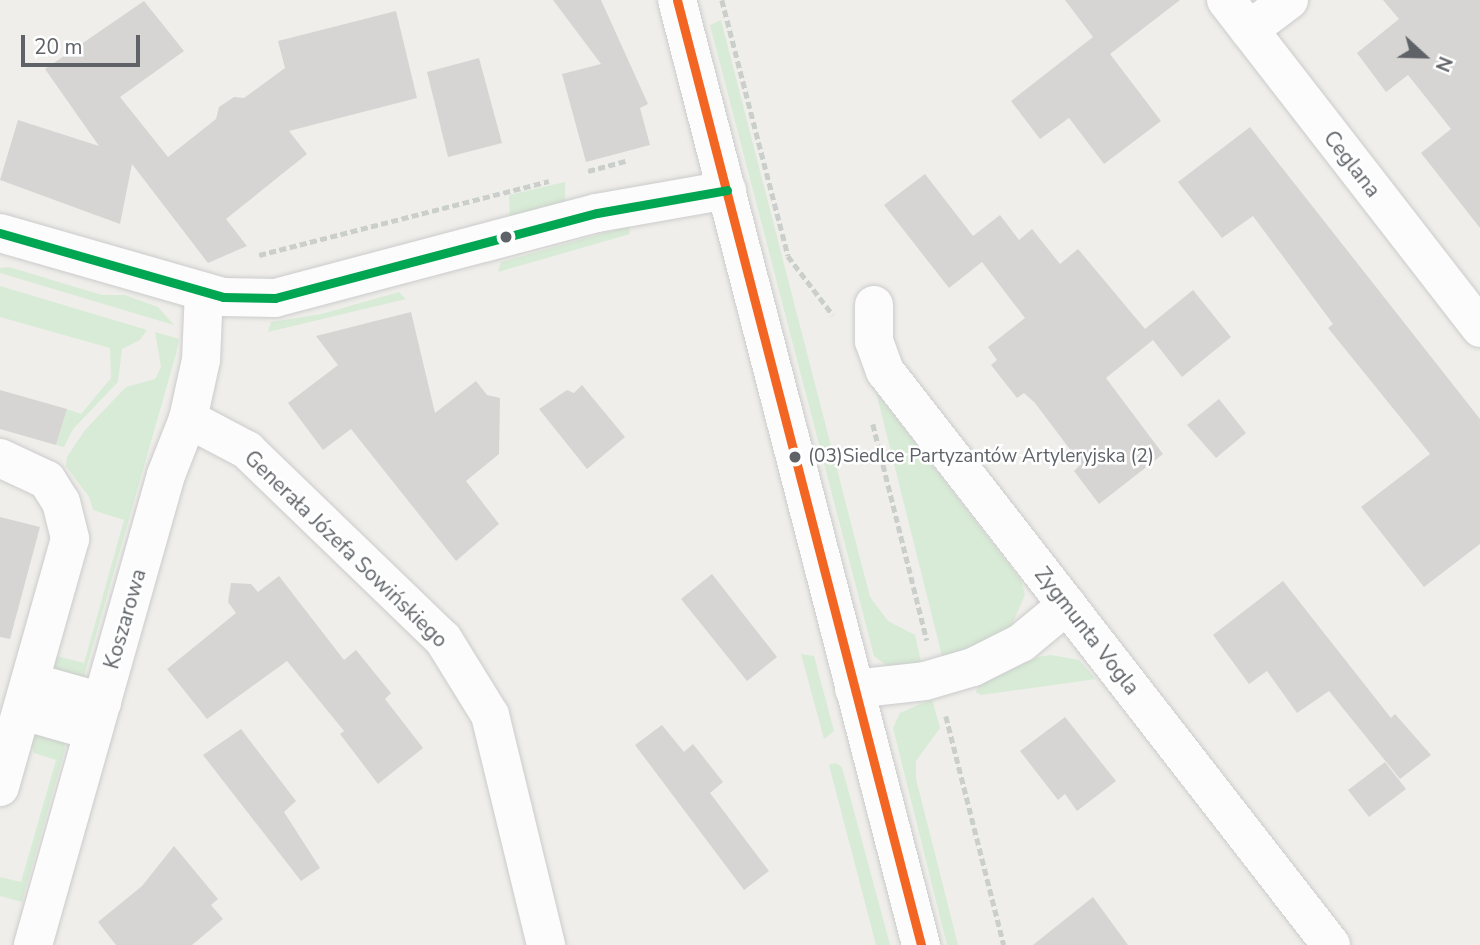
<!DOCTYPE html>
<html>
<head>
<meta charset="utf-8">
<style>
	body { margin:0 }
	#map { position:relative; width:1480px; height:945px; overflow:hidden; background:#efeeea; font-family:"Nunito Sans",sans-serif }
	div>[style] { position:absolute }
	.green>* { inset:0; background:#d8ebd6 }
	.building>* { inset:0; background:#d6d5d3 }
	.path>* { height:4.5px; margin-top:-2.25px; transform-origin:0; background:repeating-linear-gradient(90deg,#cacfcc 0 7px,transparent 0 10.5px) }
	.roads { filter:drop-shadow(0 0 2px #cbcccc) drop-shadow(0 0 2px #cbcccc) }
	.minor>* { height:38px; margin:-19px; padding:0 19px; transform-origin:19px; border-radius:19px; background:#fdfcfc }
	.tertiary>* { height:38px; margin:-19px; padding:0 19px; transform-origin:19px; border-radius:19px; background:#fdfcfc }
	.secondary>* { height:38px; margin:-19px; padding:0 19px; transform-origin:19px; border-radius:19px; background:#fdfcfc }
	.bus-1>* { height:9px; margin:-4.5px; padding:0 4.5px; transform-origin:4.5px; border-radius:4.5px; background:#f26522 }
	.bus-2>* { height:9px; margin:-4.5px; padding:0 4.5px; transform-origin:4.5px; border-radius:4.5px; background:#00a651 }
	.dots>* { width:19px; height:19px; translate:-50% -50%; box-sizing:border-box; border:4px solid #fff; border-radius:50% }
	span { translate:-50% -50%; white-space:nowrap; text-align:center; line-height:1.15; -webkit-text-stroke:5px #fff; paint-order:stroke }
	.bus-label { font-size:19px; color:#5f6368 }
	.left { translate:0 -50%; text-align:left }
	.street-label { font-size:21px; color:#5f6368 }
	.north { position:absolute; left:1389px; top:21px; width:70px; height:70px; -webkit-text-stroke:5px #fff; paint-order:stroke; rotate:112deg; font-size:19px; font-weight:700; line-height:28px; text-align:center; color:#5f6368 }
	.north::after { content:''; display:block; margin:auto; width:24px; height:32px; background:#5f6368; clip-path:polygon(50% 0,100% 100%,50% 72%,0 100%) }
	.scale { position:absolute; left:21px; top:35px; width:119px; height:32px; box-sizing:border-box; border:4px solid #5f6368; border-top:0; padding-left:9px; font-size:21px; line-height:24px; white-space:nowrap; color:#5f6368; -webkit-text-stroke:5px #fff; paint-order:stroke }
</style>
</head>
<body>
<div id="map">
	<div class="green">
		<i style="clip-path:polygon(721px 20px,870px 597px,888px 621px,915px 635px,922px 666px,889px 667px,874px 656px,710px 25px)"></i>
		<i style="clip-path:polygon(565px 182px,565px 201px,510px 216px,509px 195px)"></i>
		<i style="clip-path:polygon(629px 226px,630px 234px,498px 272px,501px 262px)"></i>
		<i style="clip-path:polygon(9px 267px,102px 295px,125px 295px,158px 307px,174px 325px,0 273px,0 268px)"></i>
		<i style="clip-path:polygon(0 286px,147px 330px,140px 340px,122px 349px,118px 382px,73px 429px,64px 447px,56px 445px,67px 409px,81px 414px,111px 378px,110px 348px,0 317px)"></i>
		<i style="clip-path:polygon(399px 292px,406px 299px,268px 332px,271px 322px,321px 314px)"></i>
		<i style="clip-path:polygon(155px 332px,179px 339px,176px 354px,83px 680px,55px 669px,54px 662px,57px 656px,84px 663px,124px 520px,93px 510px,89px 497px,66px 466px,67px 457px,85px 430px,126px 387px,155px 379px,161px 367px)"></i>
		<i style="clip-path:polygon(876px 392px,1021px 580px,1025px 595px,1009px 631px,943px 660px)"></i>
		<i style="clip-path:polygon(801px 654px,814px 656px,834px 731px,824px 739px)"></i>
		<i style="clip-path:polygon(1051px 655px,1079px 660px,1096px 679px,981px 695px,976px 692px,979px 684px,1038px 657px)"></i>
		<i style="clip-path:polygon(932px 699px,940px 728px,916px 761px,916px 779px,958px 945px,947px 945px,893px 728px,900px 713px)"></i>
		<i style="clip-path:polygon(36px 734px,64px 741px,65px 749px,22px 902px,0 896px,0 877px,21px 882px,56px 760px,34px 753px,31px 743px)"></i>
		<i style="clip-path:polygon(836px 763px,842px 767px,890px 945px,876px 945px,829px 765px)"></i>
	</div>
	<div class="building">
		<i style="clip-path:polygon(553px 0,601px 0,648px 104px,640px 108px,650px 145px,586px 162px,562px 74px,601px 64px)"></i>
		<i style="clip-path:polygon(1065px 0,1180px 0,1110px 54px,1161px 121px,1104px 164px,1069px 118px,1040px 139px,1011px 101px,1093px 37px)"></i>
		<i style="clip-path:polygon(1383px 0,1480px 0,1480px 228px,1421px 153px,1451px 129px,1408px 75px,1386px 92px,1357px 53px,1399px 19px)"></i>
		<i style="clip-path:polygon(144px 1px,184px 51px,120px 97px,168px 157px,216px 119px,219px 107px,234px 97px,244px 98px,285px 68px,278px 41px,396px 11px,417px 98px,289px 131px,307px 154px,226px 219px,247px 246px,208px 263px,132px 164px,120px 224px,0 180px,18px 120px,99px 146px,45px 69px)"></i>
		<i style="clip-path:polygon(479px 58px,502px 143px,448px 157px,427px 72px)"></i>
		<i style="clip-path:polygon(1250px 127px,1480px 419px,1480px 544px,1424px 587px,1361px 507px,1430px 454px,1328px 328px,1333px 324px,1253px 216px,1222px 238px,1178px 182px)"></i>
		<i style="clip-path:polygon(925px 174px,973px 236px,1000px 215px,1019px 240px,1032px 229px,1060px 264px,1078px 249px,1145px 329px,1193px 290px,1231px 337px,1182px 377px,1153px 340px,1106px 378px,1163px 454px,1099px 504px,1074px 471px,1081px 464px,1035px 403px,1024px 393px,1017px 398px,991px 365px,997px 360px,988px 347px,1025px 318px,982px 262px,949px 288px,884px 205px)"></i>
		<i style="clip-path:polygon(411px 312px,435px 413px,476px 381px,487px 395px,500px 398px,499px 454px,466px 481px,499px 524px,456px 561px,351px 429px,323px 450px,288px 403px,338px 365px,316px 336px)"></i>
		<i style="clip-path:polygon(582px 385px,625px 437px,587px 469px,539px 409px,567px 390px,574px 393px)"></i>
		<i style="clip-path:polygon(0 390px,67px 409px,56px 445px,0 429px)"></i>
		<i style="clip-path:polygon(1219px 399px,1246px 433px,1216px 458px,1187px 425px)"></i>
		<i style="clip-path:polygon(0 517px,40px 527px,10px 639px,0 637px)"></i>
		<i style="clip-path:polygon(712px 574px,777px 657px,747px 681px,681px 599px)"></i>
		<i style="clip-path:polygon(279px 576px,344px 660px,356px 650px,391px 693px,385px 699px,423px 748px,378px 784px,340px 734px,344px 731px,287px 661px,207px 719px,167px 669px,236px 613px,228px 602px,231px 583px,251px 584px,258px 592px)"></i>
		<i style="clip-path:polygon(1283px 581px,1391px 718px,1395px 714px,1431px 755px,1400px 779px,1329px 691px,1297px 713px,1267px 671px,1249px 684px,1213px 635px)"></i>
		<i style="clip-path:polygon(1065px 717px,1116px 781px,1077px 811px,1065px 794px,1058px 800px,1020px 751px)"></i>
		<i style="clip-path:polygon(662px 725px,684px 752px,693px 744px,723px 782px,710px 793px,769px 871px,744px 890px,635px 745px)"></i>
		<i style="clip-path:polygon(241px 729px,296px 801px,284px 812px,320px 868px,301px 881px,203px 755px)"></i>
		<i style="clip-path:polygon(1385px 762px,1406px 789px,1369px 817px,1348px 790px)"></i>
		<i style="clip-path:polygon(174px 846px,218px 899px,211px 905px,223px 919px,192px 945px,116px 945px,98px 922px,142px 886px)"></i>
		<i style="clip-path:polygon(1093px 897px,1128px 945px,1033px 945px)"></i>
	</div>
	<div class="path">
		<i style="left:722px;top:0;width:264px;rotate:75.5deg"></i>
		<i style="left:788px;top:256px;width:74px;rotate:52.7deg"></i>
		<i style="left:588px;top:171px;width:39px;rotate:-15deg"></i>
		<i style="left:259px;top:255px;width:299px;rotate:-14.3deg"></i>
		<i style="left:873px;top:424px;width:223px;rotate:76deg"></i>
		<i style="left:946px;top:716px;width:236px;rotate:75.8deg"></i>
	</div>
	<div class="roads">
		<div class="minor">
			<i style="left:1226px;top:0;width:415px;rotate:52.2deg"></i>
			<i style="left:1249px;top:30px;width:50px;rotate:-36.9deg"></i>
			<i style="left:874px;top:305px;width:36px;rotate:90deg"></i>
			<i style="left:874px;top:341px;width:32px;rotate:70deg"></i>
			<i style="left:885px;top:371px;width:727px;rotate:52.15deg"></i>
			<i style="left:188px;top:419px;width:67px;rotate:27.7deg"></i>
			<i style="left:247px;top:450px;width:272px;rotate:44deg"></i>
			<i style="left:443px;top:639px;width:89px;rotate:58.3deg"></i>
			<i style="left:490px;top:715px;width:237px;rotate:76.3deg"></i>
			<i style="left:0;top:458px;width:52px;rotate:25.1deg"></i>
			<i style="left:47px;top:480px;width:26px;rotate:58deg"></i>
			<i style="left:61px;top:502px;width:38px;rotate:76deg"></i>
			<i style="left:70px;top:539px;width:258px;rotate:105.8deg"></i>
			<i style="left:31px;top:682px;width:74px;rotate:15.7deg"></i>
			<i style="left:854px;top:689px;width:71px;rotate:-6.4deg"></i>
			<i style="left:925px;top:681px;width:50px;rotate:-16.3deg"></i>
			<i style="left:973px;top:667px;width:54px;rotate:-26.6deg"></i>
			<i style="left:1021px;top:643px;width:60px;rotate:-39.6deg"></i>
			<i style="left:23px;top:711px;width:73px;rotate:15.9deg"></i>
			<i style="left:33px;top:945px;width:488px;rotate:-74.2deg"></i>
			<i style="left:166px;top:475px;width:60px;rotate:-68.6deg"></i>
			<i style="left:188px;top:419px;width:60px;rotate:-77.6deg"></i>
			<i style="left:201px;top:360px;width:68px;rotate:-87.5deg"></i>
		</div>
		<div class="tertiary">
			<i style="left:0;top:233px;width:232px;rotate:16deg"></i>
			<i style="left:223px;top:297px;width:52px;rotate:1.1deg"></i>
			<i style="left:275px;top:298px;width:333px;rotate:-14.8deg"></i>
			<i style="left:597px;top:213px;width:132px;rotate:-10deg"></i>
		</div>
		<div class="secondary">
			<i style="left:677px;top:0;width:976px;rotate:75.52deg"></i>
		</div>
	</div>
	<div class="bus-1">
		<i style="left:677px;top:0;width:976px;rotate:75.52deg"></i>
	</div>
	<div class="bus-2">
		<i style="left:0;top:233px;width:232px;rotate:16deg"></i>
		<i style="left:223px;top:297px;width:52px;rotate:1.1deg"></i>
		<i style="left:275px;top:298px;width:333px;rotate:-14.8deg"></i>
		<i style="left:597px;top:213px;width:132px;rotate:-10deg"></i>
	</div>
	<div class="dots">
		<i style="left:506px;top:237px;background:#5f6368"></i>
		<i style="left:795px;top:457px;background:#5f6368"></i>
	</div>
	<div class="bus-label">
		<span class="left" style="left:808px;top:457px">(03)Siedlce Partyzantów Artyleryjska (2)</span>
	</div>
	<div class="street-label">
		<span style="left:1352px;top:164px;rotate:52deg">Ceglana</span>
		<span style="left:346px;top:549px;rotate:44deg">Generała Józefa Sowińskiego</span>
		<span style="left:125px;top:619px;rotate:-74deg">Koszarowa</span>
		<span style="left:1087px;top:631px;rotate:52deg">Zygmunta Vogla</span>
	</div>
	<div class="north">N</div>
	<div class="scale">20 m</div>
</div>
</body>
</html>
